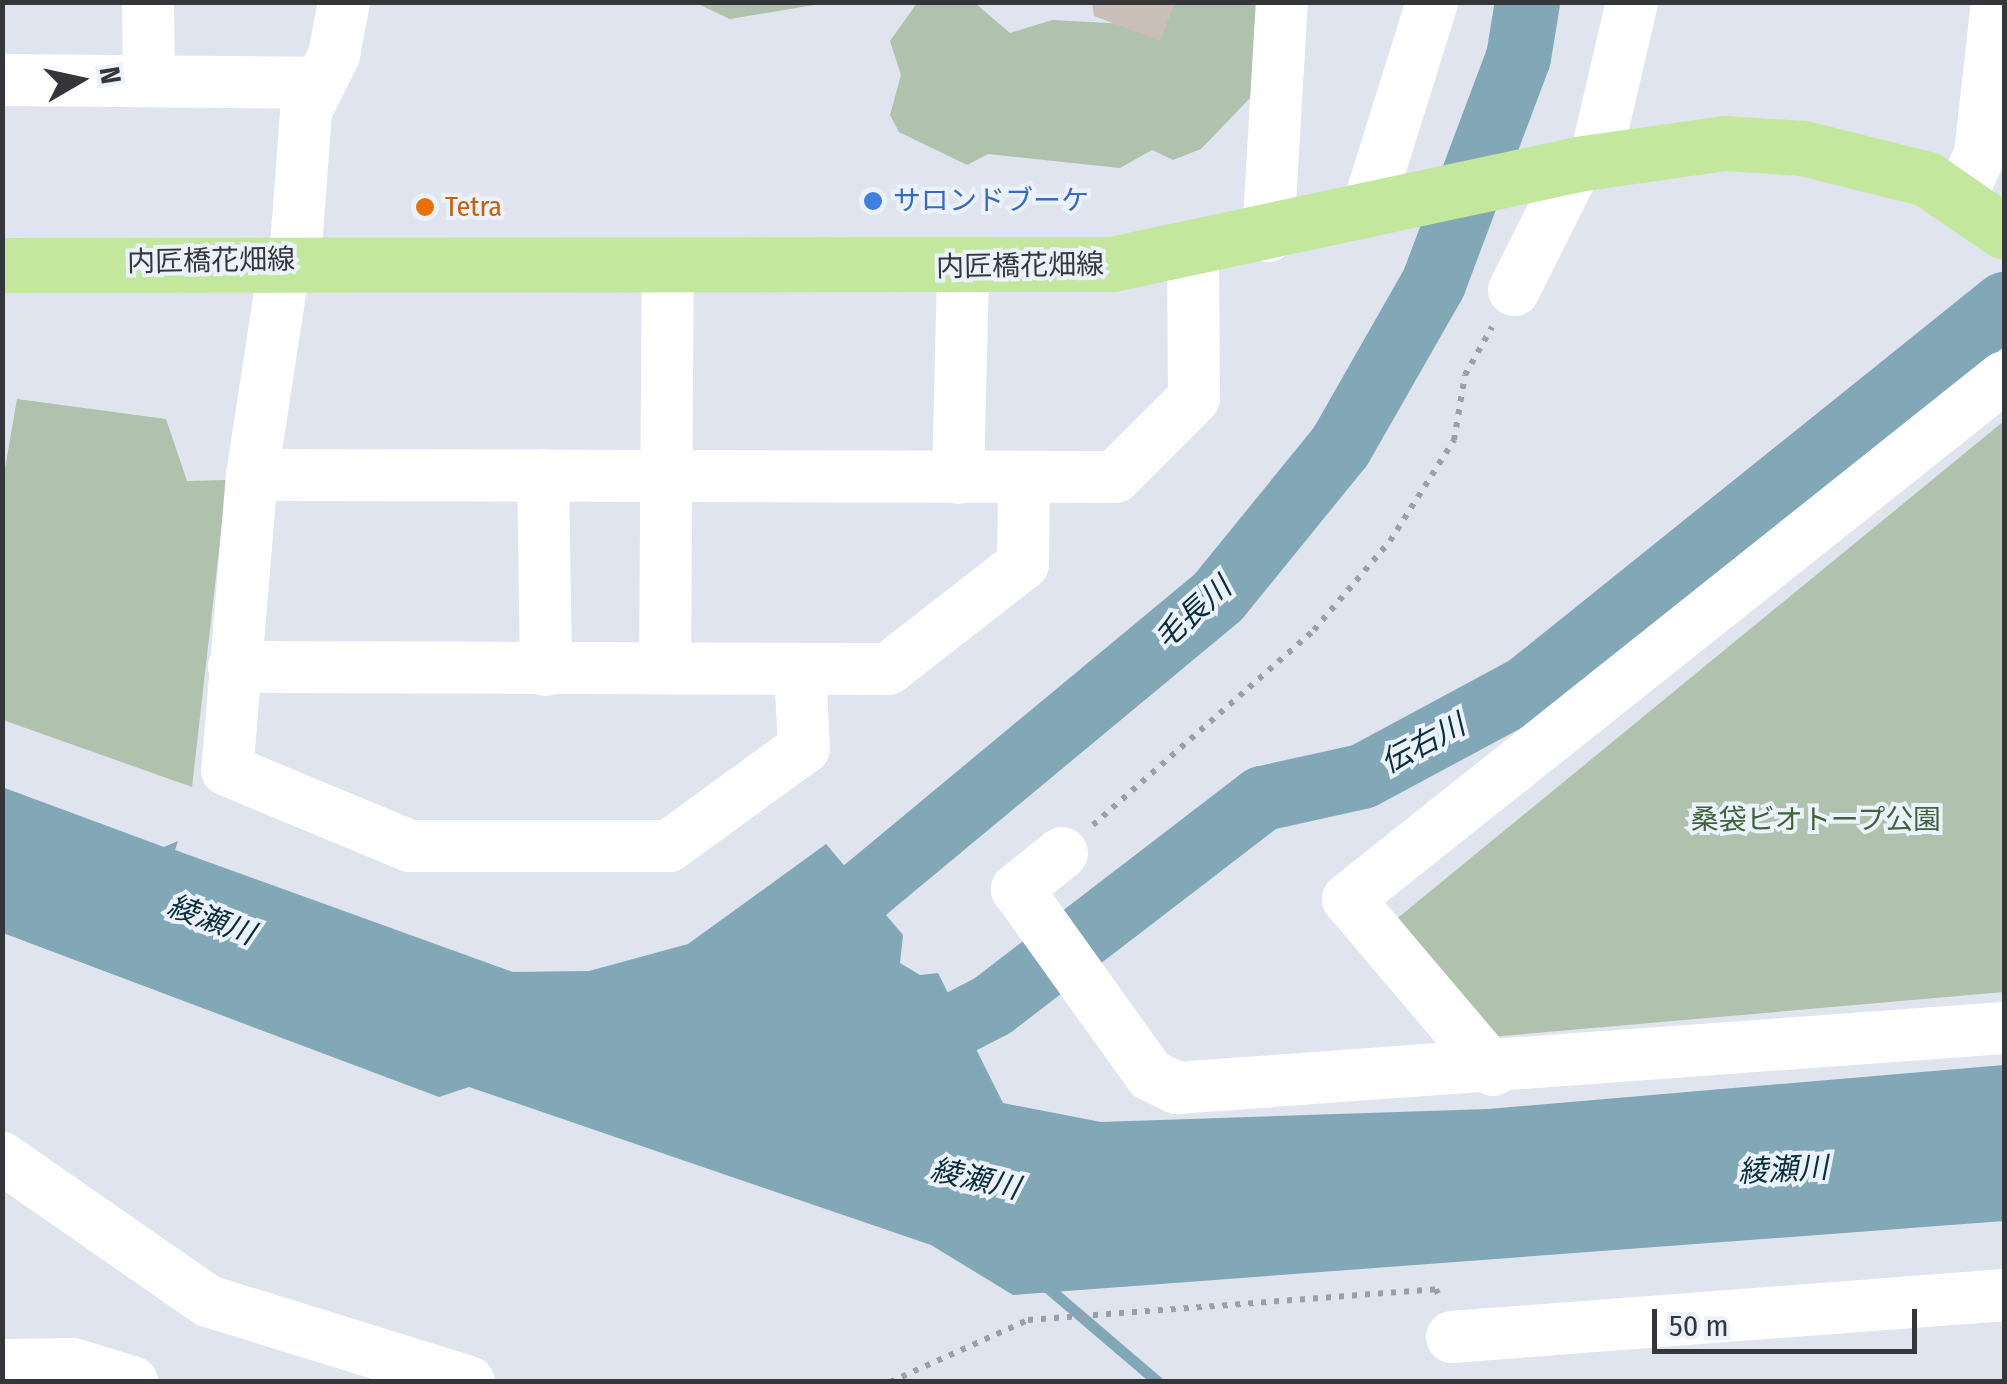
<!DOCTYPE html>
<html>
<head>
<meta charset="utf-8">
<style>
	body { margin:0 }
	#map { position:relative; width:2007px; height:1384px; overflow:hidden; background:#dfe4ef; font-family:"Fira Sans Condensed","Noto Sans JP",sans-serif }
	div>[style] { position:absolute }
	.green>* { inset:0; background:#b0c1ad }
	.water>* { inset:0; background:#82a7b7 }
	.stream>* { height:11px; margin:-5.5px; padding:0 5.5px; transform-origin:5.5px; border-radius:5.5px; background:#82a7b7 }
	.river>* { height:65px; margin:-32.5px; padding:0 32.5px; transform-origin:32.5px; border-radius:32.5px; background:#82a7b7 }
	.building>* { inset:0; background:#cabeb9 }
	.path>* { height:6px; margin-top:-3px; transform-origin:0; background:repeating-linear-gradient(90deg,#9b9fa7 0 5px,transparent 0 13px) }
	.minor>* { height:52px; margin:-26px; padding:0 26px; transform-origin:26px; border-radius:26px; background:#fff }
	.major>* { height:55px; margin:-27.5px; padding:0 27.5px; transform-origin:27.5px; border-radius:27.5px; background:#c2e79d }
	.dots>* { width:28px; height:28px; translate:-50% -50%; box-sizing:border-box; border:5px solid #ecf2fc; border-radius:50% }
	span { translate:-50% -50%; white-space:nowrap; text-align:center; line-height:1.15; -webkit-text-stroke:8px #ecf2fc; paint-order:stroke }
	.shop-label { font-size:28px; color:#366cbe }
	.left { translate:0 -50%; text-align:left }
	.food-label { font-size:28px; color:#c56008 }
	.street-label { font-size:28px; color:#34363a }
	.park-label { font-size:28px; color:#3f6239 }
	.water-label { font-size:30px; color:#0a2e3b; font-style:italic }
	.frame { position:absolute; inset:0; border:5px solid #34363a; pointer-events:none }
	.north { position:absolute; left:30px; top:30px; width:100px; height:100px; -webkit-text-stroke:8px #ecf2fc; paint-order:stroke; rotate:81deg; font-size:28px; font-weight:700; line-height:40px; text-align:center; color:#34363a }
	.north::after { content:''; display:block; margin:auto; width:35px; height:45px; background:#34363a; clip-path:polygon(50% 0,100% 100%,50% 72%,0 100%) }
	.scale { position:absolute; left:1652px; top:1309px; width:265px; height:45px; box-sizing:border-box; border:5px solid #34363a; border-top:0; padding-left:12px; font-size:30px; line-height:35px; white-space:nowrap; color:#34363a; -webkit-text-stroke:8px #ecf2fc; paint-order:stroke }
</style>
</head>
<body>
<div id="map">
	<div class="green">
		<i style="clip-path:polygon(826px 3px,730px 19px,696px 3px,826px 2px)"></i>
		<i style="clip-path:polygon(917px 3px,975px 3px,1010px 33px,1052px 20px,1128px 24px,1165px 3px,1262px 3px,1251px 97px,1201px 149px,1173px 160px,1152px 150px,1120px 168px,988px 154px,967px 165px,899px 132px,890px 115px,901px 75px,890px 41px)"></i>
		<i style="clip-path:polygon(17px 399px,166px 419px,187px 481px,227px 480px,192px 787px,3px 720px,2px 486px)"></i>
		<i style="clip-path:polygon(2004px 421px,2004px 992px,1445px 1041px,1366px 944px)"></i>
	</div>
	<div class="water">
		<i style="clip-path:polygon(2px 787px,164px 847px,178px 841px,175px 850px,513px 972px,589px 971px,688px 944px,826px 844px,903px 935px,900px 963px,920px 975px,938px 973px,1003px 1103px,1101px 1122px,1488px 1109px,2004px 1065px,2004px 1221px,1013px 1295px,931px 1245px,469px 1087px,439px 1097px,3px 933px)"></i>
	</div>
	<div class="stream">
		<i style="left:1048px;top:1288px;width:145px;rotate:40.5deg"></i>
	</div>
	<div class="river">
		<i style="left:791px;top:939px;width:88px;rotate:-33.9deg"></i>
		<i style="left:864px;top:890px;width:460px;rotate:-39.7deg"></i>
		<i style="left:1218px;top:596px;width:193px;rotate:-50.9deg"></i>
		<i style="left:1340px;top:446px;width:188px;rotate:-60.3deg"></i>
		<i style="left:1433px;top:283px;width:241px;rotate:-69.4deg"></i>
		<i style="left:1518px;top:57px;width:56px;rotate:-80.7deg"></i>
		<i style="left:886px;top:1060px;width:119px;rotate:-27.4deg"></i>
		<i style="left:992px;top:1005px;width:340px;rotate:-37.5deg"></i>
		<i style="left:1262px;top:798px;width:102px;rotate:-12.4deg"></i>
		<i style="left:1362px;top:776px;width:187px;rotate:-28.3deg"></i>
		<i style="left:1527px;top:687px;width:612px;rotate:-38.76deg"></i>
	</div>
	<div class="building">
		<i style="clip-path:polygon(1092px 2px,1175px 2px,1160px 41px,1094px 16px)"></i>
	</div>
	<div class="path">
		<i style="left:1093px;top:825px;width:295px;rotate:-41.4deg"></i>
		<i style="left:1314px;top:630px;width:117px;rotate:-49.5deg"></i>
		<i style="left:1390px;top:541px;width:120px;rotate:-57.6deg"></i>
		<i style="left:1454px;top:440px;width:66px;rotate:-80.4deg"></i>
		<i style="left:1465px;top:375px;width:55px;rotate:-60.6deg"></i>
		<i style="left:890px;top:1382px;width:151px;rotate:-24.2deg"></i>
		<i style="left:1028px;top:1320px;width:409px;rotate:-4.3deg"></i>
		<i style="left:1436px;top:1289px;width:9px;rotate:69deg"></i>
	</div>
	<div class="minor">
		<i style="left:148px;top:2px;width:79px;rotate:89.3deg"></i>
		<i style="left:2px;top:80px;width:317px;rotate:0.5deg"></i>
		<i style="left:1595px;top:161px;width:163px;rotate:-76.9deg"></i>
		<i style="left:1961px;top:196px;width:46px;rotate:-65.7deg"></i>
		<i style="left:1980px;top:154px;width:153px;rotate:-83.6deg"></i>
		<i style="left:1367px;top:210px;width:218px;rotate:-72.6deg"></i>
		<i style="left:1268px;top:236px;width:234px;rotate:-86.6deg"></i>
		<i style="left:295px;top:259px;width:148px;rotate:-85.7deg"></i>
		<i style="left:306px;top:111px;width:63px;rotate:-63.4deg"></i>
		<i style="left:334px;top:55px;width:54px;rotate:-79.3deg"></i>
		<i style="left:285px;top:260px;width:218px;rotate:98.7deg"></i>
		<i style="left:252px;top:475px;width:296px;rotate:94.8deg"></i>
		<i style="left:227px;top:770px;width:198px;rotate:22.6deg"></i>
		<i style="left:410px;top:846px;width:259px"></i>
		<i style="left:669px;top:846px;width:167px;rotate:-36deg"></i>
		<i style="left:804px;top:748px;width:78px;rotate:-92.9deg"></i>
		<i style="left:1514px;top:290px;width:141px;rotate:-63.4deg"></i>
		<i style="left:252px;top:475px;width:863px;rotate:0.13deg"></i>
		<i style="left:1115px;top:477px;width:112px;rotate:-45deg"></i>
		<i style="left:1194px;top:398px;width:144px;rotate:-90.4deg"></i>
		<i style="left:543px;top:475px;width:195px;rotate:89.1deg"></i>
		<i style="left:958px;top:478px;width:209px;rotate:-88.6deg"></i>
		<i style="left:234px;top:667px;width:654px;rotate:0.18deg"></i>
		<i style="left:888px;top:669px;width:171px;rotate:-37.9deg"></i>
		<i style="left:1023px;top:564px;width:86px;rotate:-89.3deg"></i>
		<i style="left:665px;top:667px;width:397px;rotate:-89.6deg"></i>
		<i style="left:1062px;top:853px;width:58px;rotate:141.3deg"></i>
		<i style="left:1017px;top:889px;width:229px;rotate:54.4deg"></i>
		<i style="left:1150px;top:1075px;width:30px;rotate:26deg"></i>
		<i style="left:1177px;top:1088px;width:829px;rotate:-4.15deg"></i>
		<i style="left:1493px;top:1070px;width:224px;rotate:-130.3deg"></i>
		<i style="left:1348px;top:899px;width:838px;rotate:-38.51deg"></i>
		<i style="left:2px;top:1158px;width:251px;rotate:34.8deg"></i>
		<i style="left:208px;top:1301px;width:273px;rotate:17.2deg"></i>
		<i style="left:1452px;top:1337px;width:554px;rotate:-4.35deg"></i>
		<i style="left:2px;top:1365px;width:71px;rotate:-0.8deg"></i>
		<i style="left:73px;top:1364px;width:62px;rotate:17deg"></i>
	</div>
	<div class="major">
		<i style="left:2px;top:265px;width:1110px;rotate:-0.05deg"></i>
		<i style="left:1112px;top:264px;width:476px;rotate:-12.1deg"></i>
		<i style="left:1577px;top:164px;width:148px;rotate:-8.1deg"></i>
		<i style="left:1724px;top:143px;width:79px;rotate:3.6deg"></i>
		<i style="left:1803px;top:148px;width:128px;rotate:14deg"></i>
		<i style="left:1927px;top:179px;width:93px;rotate:34.5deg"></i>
	</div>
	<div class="dots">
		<i style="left:873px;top:201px;background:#3f7fe0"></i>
		<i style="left:425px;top:207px;background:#e8710a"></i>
	</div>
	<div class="shop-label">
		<span class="left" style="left:893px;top:201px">サロンドブーケ</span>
	</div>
	<div class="food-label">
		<span class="left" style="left:445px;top:207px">Tetra</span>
	</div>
	<div class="street-label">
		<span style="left:211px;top:261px;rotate:-1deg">内匠橋花畑線</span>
		<span style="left:1020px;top:266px;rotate:-1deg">内匠橋花畑線</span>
	</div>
	<div class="park-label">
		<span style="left:1816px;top:820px">桑袋ビオトープ公園</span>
	</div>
	<div class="water-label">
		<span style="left:1193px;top:613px;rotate:-42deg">毛長川</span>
		<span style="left:1423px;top:744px;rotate:-28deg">伝右川</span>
		<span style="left:211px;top:920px;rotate:20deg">綾瀬川</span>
		<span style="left:1783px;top:1170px;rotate:-3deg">綾瀬川</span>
		<span style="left:975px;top:1179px;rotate:13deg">綾瀬川</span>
	</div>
	<div class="frame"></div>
	<div class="north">N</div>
	<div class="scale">50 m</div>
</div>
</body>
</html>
